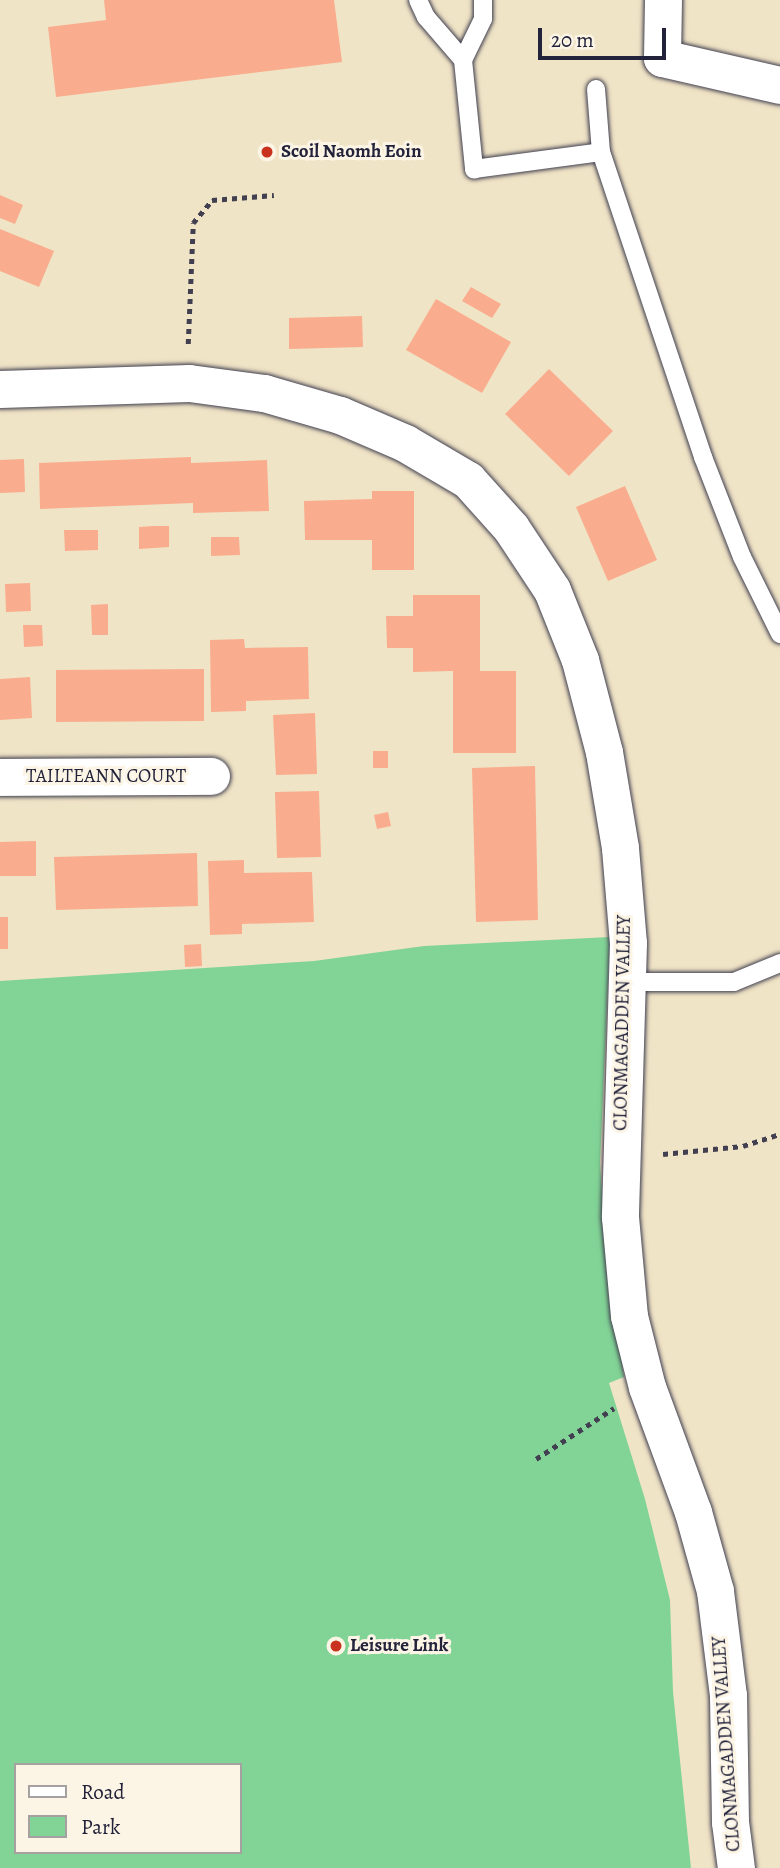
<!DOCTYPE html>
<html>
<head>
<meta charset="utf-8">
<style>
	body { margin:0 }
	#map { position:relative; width:780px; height:1868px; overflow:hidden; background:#f0e4c6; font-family:Alegreya,serif }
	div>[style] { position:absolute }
	.green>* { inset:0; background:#82d496 }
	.building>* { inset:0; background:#f9ad8e }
	.path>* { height:4.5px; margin-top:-2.25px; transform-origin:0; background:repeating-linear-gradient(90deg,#413f50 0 5px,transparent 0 10px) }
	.roads { filter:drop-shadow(0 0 2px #413f50) drop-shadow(0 0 2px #413f50) }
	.service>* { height:18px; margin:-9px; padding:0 9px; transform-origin:9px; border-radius:9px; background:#fff }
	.minor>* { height:37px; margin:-18.5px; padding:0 18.5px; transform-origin:18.5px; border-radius:18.5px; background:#fff }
	.dots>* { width:19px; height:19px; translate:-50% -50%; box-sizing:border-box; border:4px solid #fcf5e5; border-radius:50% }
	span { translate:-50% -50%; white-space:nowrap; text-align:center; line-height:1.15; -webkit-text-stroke:6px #fcf5e5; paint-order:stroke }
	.poi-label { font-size:19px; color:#22223b; font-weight:700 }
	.left { translate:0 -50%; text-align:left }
	.street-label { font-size:19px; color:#22223b }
	.legend { position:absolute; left:14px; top:1763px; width:228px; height:91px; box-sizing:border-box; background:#fcf5e5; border:2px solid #a5a1a1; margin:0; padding:9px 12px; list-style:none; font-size:21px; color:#22223b }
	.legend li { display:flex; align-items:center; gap:14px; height:35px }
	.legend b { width:35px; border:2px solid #a5a1a1 }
	.scale { position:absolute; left:538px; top:28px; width:128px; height:32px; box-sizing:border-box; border:4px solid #22223b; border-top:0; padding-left:9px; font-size:21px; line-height:24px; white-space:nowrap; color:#22223b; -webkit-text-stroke:5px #fcf5e5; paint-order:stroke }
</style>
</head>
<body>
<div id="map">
	<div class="green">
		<i style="clip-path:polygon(evenodd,610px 937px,600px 1163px,606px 1251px,624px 1377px,609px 1383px,645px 1499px,670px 1600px,673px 1692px,691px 1868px,0 1868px,0 981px,314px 961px,424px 946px,610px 937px,16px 1765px,240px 1765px,240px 1852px,16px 1852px,16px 1765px)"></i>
	</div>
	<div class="building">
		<i style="clip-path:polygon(104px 0,334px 0,342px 62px,56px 97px,48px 27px,106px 20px)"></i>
		<i style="clip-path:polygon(0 195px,23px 205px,15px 224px,0 218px)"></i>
		<i style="clip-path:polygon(0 229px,54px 251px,39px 287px,0 271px)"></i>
		<i style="clip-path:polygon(471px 287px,501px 304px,492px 318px,462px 301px)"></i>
		<i style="clip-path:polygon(436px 299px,511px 342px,482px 393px,406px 350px)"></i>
		<i style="clip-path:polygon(362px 316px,363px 347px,289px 349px,289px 318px)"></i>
		<i style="clip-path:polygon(549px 369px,613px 431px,569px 476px,505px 414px)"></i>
		<i style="clip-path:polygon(191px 457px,191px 463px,267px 460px,269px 511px,193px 513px,193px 503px,40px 509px,39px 463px)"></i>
		<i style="clip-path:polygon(24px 459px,25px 492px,0 493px,0 460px)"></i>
		<i style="clip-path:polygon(625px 486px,657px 560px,608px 581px,576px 507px)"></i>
		<i style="clip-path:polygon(372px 491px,414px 491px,414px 570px,372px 570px,372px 540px,305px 540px,304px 501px,372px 499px)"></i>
		<i style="clip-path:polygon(154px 526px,169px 526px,169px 547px,139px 549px,139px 527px)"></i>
		<i style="clip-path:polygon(64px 530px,98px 530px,98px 550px,65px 551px)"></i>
		<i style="clip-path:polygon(211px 537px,239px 537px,240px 555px,211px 556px)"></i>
		<i style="clip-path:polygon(30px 583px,31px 611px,6px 612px,5px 584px)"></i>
		<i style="clip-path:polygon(413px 595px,480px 595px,480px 671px,516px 671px,516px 753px,453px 753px,453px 671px,413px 672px,413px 648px,387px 648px,386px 616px,413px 616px)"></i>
		<i style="clip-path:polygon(108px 604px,108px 635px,92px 635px,91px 605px)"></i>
		<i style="clip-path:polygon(23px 625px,42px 625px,43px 646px,24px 647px)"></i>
		<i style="clip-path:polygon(244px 639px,245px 648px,308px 647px,309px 699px,246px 701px,246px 711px,211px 712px,210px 640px)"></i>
		<i style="clip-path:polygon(204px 669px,204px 721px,56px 722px,56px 670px)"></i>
		<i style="clip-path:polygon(30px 677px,32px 718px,0 720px,0 679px)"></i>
		<i style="clip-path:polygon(315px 713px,317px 774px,276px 775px,273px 715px)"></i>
		<i style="clip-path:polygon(373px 751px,388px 751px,388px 768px,373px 768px)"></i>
		<i style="clip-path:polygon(535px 766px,538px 920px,476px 922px,472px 768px)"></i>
		<i style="clip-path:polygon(319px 791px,321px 857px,277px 858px,275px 792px)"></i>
		<i style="clip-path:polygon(388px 812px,391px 826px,377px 829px,374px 815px)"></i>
		<i style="clip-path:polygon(36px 841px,36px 876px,0 876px,0 842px)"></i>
		<i style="clip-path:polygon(197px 853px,198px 906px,56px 910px,54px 857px)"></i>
		<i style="clip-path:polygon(244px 860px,244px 873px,312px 872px,314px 922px,242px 924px,242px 934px,210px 935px,208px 861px)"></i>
		<i style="clip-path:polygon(0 917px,8px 917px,8px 949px,0 949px)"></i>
		<i style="clip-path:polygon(201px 944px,202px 966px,185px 967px,184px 945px)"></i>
	</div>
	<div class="path">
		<i style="left:188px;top:344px;width:121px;rotate:-87.6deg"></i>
		<i style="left:193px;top:223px;width:30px;rotate:-50deg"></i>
		<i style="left:212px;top:200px;width:62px;rotate:-4.6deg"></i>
		<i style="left:663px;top:1154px;width:80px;rotate:-5.7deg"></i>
		<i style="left:743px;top:1146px;width:39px;rotate:-18deg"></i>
		<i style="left:536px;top:1459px;width:93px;rotate:-33.2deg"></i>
	</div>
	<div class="roads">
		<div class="service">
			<i style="left:418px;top:0;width:19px;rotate:65deg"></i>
			<i style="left:426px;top:17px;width:57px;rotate:49.3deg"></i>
			<i style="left:463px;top:60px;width:110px;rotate:84.2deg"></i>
			<i style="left:474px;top:169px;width:128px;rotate:-7.6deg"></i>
			<i style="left:463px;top:60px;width:46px;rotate:-64deg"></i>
			<i style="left:483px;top:19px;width:19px;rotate:-90deg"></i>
			<i style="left:596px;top:89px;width:63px;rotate:85.5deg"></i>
			<i style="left:601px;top:152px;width:322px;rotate:71.5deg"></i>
			<i style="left:703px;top:457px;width:107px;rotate:68.7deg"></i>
			<i style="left:742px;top:557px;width:86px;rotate:63.7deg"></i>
			<i style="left:627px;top:982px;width:107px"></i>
			<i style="left:734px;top:982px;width:50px;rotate:-22.4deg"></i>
		</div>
		<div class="minor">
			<i style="left:663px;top:0;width:58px;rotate:91deg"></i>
			<i style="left:662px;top:58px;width:121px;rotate:12.9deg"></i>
			<i style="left:0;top:389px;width:189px;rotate:-1.8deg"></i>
			<i style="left:189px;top:383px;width:76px;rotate:7.6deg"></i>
			<i style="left:264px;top:393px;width:79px;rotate:16.1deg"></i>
			<i style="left:340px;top:415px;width:71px;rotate:23.3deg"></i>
			<i style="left:405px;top:443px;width:73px;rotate:30.4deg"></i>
			<i style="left:468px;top:480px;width:64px;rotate:48.1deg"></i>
			<i style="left:511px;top:528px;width:74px;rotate:56.5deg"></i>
			<i style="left:552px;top:590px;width:75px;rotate:68.2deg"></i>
			<i style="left:580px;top:660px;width:95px;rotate:75.4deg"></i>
			<i style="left:604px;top:752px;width:97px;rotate:80.5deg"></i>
			<i style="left:620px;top:848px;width:95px;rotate:85.2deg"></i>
			<i style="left:628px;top:943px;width:274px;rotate:91.7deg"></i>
			<i style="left:620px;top:1217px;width:99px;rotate:84.8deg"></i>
			<i style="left:629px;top:1316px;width:73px;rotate:75.8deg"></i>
			<i style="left:647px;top:1387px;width:133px;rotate:69.8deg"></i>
			<i style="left:693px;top:1512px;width:82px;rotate:74.4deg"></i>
			<i style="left:715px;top:1591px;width:105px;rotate:82.9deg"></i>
			<i style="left:728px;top:1695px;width:127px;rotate:89.1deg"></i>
			<i style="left:730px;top:1822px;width:46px;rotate:82.6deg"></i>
			<i style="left:0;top:777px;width:211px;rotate:-0.3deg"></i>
		</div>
	</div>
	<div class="dots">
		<i style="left:267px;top:152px;background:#c8321e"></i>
		<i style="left:336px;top:1646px;background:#c8321e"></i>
	</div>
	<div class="poi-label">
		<span class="left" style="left:281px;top:152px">Scoil Naomh Eoin</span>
		<span class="left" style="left:350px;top:1646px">Leisure Link</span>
	</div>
	<div class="street-label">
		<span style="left:106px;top:777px">TAILTEANN COURT</span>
		<span style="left:623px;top:1023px;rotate:-89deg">CLONMAGADDEN VALLEY</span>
		<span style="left:727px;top:1744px;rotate:-94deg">CLONMAGADDEN VALLEY</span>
	</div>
	<ul class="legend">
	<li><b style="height:9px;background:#fff"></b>Road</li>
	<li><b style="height:19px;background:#82d496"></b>Park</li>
	</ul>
	<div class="scale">20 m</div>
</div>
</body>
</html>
